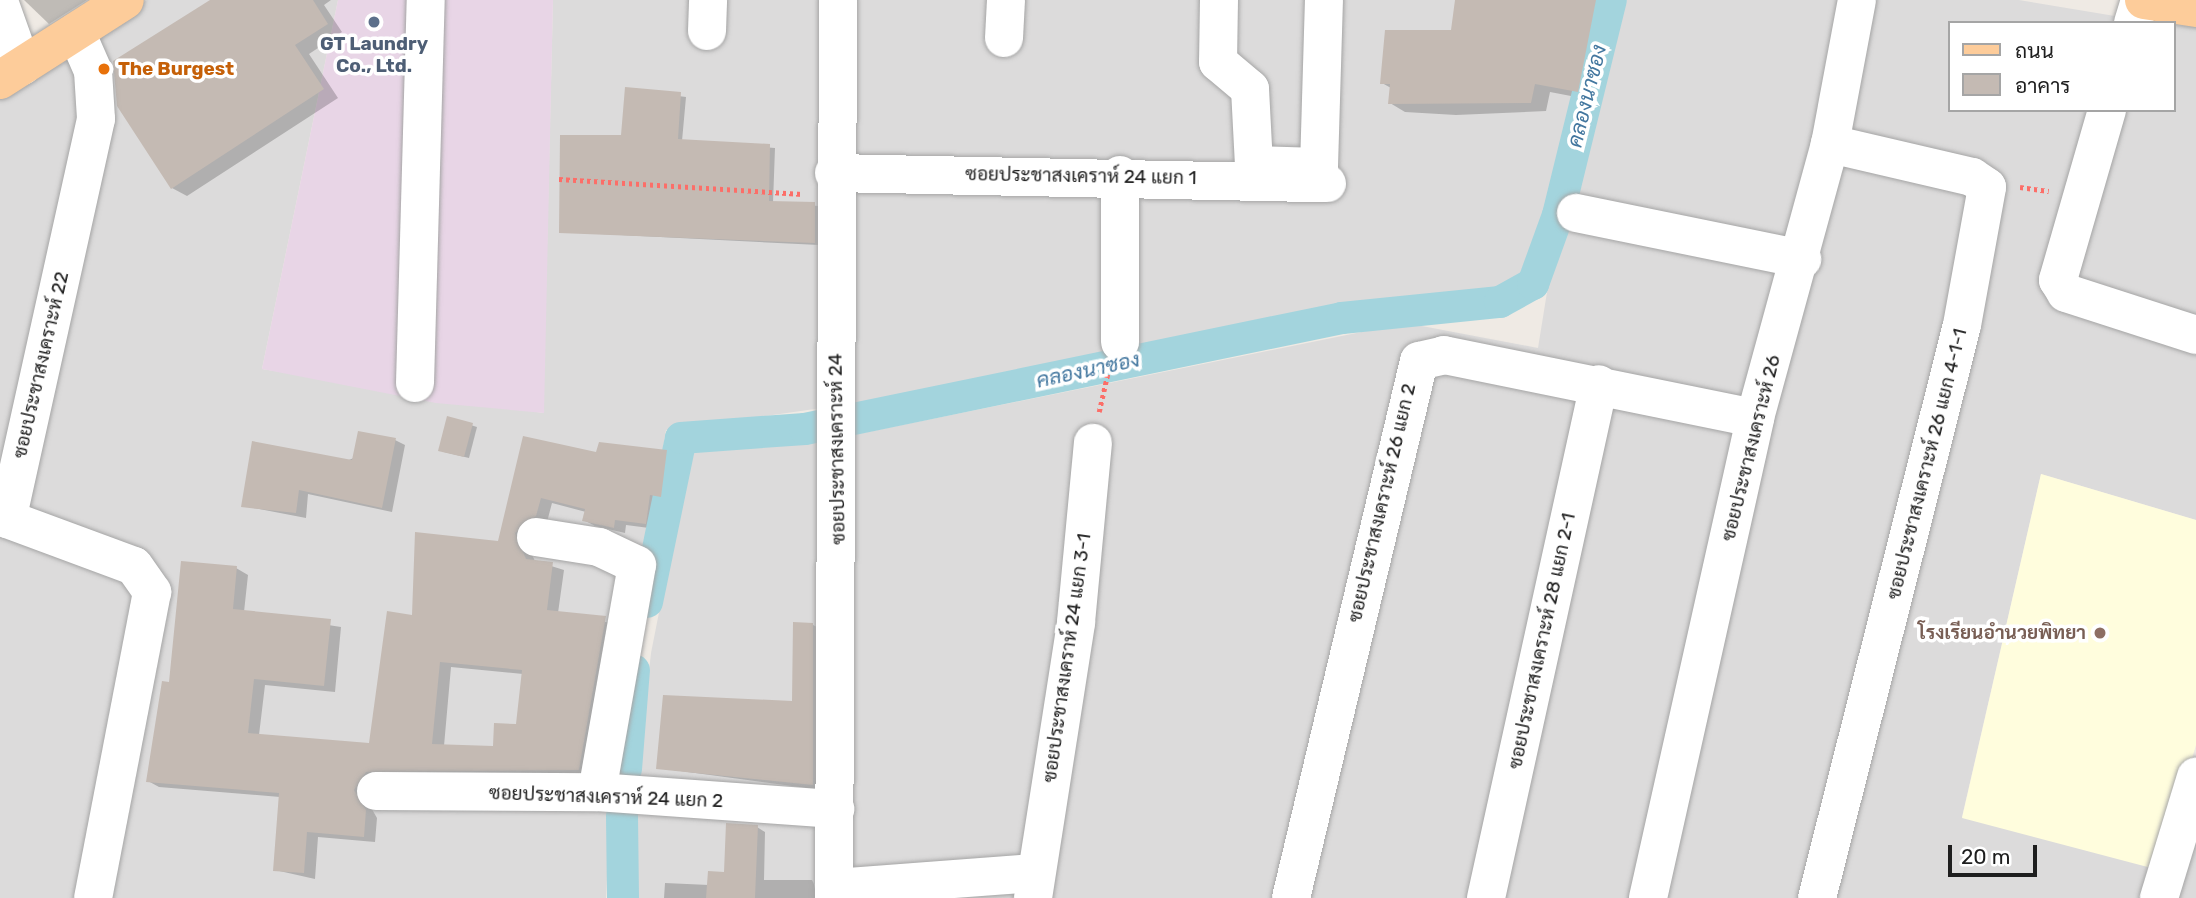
<!DOCTYPE html>
<html>
<head>
<meta charset="utf-8">
<style>
	body { margin:0 }
	#map { position:relative; width:2196px; height:898px; overflow:hidden; background:#efeae4; font-family:Rubik,Sarabun,sans-serif }
	div>[style] { position:absolute }
	.residential>* { inset:0; background:#dcdbdb }
	.industrial>* { inset:0; background:#e8d5e6 }
	.education>* { inset:0; background:#fffddd }
	.shadow>* { inset:0; background:#0003 }
	.canal>* { height:32px; margin:-16px; padding:0 16px; transform-origin:16px; border-radius:16px; background:#a3d4dd }
	.building>* { inset:0; background:#c4bab3 }
	.path>* { height:4.5px; margin-top:-2.25px; transform-origin:0; background:repeating-linear-gradient(90deg,#fc6e68 0 3.5px,transparent 0 7px) }
	.roads { filter:drop-shadow(0 0 2px #a5a5a5) drop-shadow(0 0 2px #a5a5a5) }
	.minor>* { height:38px; margin:-19px; padding:0 19px; transform-origin:19px; border-radius:19px; background:#fff }
	.major>* { height:38px; margin:-19px; padding:0 19px; transform-origin:19px; border-radius:19px; background:#fdcc9a }
	.dots>* { width:19px; height:19px; translate:-50% -50%; box-sizing:border-box; border:4px solid #fff; border-radius:50% }
	span { translate:-50% -50%; white-space:nowrap; text-align:center; line-height:1.15; -webkit-text-stroke:7px #fff; paint-order:stroke }
	.service-label { font-size:19px; color:#4e5e75; font-weight:700 }
	.food-label { font-size:19px; color:#c56008; font-weight:700 }
	.left { translate:0 -50%; text-align:left }
	.street-label { font-size:19px; color:#1e1e1e }
	.education-label { font-size:19px; color:#785e54; font-weight:700 }
	.right { translate:-100% -50%; text-align:right }
	.water-label { font-size:21px; color:#43779f; font-style:italic }
	.legend { position:absolute; left:1948px; top:21px; width:228px; height:91px; box-sizing:border-box; background:#fff; border:2px solid #a5a5a5; margin:0; padding:9px 12px; list-style:none; font-size:21px; color:#1e1e1e }
	.legend li { display:flex; align-items:center; gap:14px; height:35px }
	.legend b { width:35px; border:2px solid #a5a5a5 }
	.scale { position:absolute; left:1948px; top:845px; width:89px; height:32px; box-sizing:border-box; border:4px solid #1e1e1e; border-top:0; padding-left:9px; font-size:21px; line-height:24px; white-space:nowrap; color:#1e1e1e; -webkit-text-stroke:5px #fff; paint-order:stroke }
</style>
</head>
<body>
<div id="map">
	<div class="residential">
		<i style="clip-path:polygon(147px 0,338px 0,262px 369px,543px 413px,553px 0,1600px 0,1539px 237px,1525px 273px,1491px 290px,1385px 299px,955px 389px,666px 430px,613px 751px,606px 898px,0 898px,0 96px)"></i>
		<i style="clip-path:polygon(1623px 0,2019px 0,2157px 23px,1949px 23px,1949px 110px,2173px 110px,2173px 25px,2196px 27px,2196px 520px,2041px 474px,1962px 817px,2016px 829px,2196px 807px,2196px 898px,635px 898px,634px 810px,651px 653px,691px 451px,823px 441px,1406px 323px,1538px 348px,1553px 255px)"></i>
	</div>
	<div class="industrial">
		<i style="clip-path:polygon(338px 0,553px 0,544px 413px,436px 403px,262px 369px)"></i>
	</div>
	<div class="education">
		<i style="clip-path:polygon(2041px 474px,2196px 520px,2196px 745px,2159px 870px,1962px 818px)"></i>
	</div>
	<div class="shadow">
		<i style="clip-path:polygon(24px 0,87px 0,49px 24px)"></i>
		<i style="clip-path:polygon(212px 0,331px 0,324px 5px,342px 32px,309px 54px,338px 98px,187px 196px,172px 188px)"></i>
		<i style="clip-path:polygon(1457px 0,1614px 0,1592px 100px,1550px 92px,1546px 111px,1456px 115px,1405px 112px,1390px 103px,1391px 88px,1382px 83px,1452px 31px)"></i>
		<i style="clip-path:polygon(626px 89px,686px 97px,682px 141px,775px 148px,773px 203px,819px 206px,819px 245px,561px 232px,622px 137px)"></i>
		<i style="clip-path:polygon(448px 418px,477px 427px,469px 458px,444px 452px)"></i>
		<i style="clip-path:polygon(evenodd,524px 438px,598px 454px,667px 451px,678px 458px,671px 502px,661px 500px,657px 529px,626px 525px,625px 533px,595px 526px,584px 520px,586px 512px,552px 503px,547px 522px,525px 540px,535px 561px,564px 570px,558px 613px,616px 624px,590px 775px,365px 797px,377px 818px,375px 842px,318px 837px,315px 879px,275px 870px,280px 797px,159px 787px,148px 781px,171px 684px,236px 568px,248px 575px,244px 612px,341px 627px,335px 692px,265px 685px,259px 735px,371px 745px,414px 617px,500px 543px,524px 438px,451px 667px,523px 674px,518px 726px,494px 747px,444px 746px,451px 667px)"></i>
		<i style="clip-path:polygon(395px 440px,405px 445px,392px 512px,308px 494px,306px 518px,243px 506px)"></i>
		<i style="clip-path:polygon(813px 625px,823px 630px,822px 790px,658px 768px,793px 703px)"></i>
		<i style="clip-path:polygon(757px 827px,765px 832px,764px 880px,812px 880px,821px 898px,664px 898px,665px 883px,709px 885px,726px 874px)"></i>
	</div>
	<div class="canal">
		<i style="left:647px;top:602px;width:167px;rotate:-78.3deg"></i>
		<i style="left:681px;top:438px;width:124px;rotate:-4.2deg"></i>
		<i style="left:805px;top:429px;width:548px;rotate:-11.68deg"></i>
		<i style="left:1342px;top:318px;width:159px;rotate:-5.8deg"></i>
		<i style="left:1500px;top:302px;width:38px;rotate:-29deg"></i>
		<i style="left:1533px;top:284px;width:73px;rotate:-70.1deg"></i>
		<i style="left:1558px;top:215px;width:221px;rotate:-76.2deg"></i>
		<i style="left:626px;top:769px;width:99px;rotate:-85.4deg"></i>
		<i style="left:622px;top:816px;width:82px;rotate:89.3deg"></i>
	</div>
	<div class="building">
		<i style="clip-path:polygon(210px 0,313px 0,328px 24px,295px 45px,324px 89px,171px 189px,117px 106px,113px 61px)"></i>
		<i style="clip-path:polygon(1455px 0,1596px 0,1578px 92px,1535px 84px,1531px 103px,1388px 104px,1390px 84px,1380px 84px,1385px 30px,1451px 30px)"></i>
		<i style="clip-path:polygon(625px 87px,681px 92px,678px 139px,770px 144px,769px 201px,815px 202px,815px 243px,559px 233px,560px 135px,621px 135px)"></i>
		<i style="clip-path:polygon(447px 416px,473px 423px,464px 457px,438px 451px)"></i>
		<i style="clip-path:polygon(358px 431px,396px 438px,382px 508px,299px 490px,296px 513px,241px 507px,252px 441px,352px 460px)"></i>
		<i style="clip-path:polygon(evenodd,523px 436px,596px 452px,599px 442px,667px 450px,661px 497px,650px 495px,646px 524px,615px 520px,614px 528px,582px 521px,585px 509px,541px 498px,536px 516px,515px 533px,526px 559px,553px 562px,547px 610px,606px 616px,579px 770px,366px 772px,354px 790px,366px 810px,364px 837px,307px 832px,304px 873px,273px 871px,279px 793px,146px 782px,162px 681px,169px 682px,181px 561px,237px 566px,233px 609px,331px 619px,324px 686px,254px 679px,248px 733px,369px 743px,387px 611px,412px 615px,415px 532px,498px 541px,523px 436px,440px 662px,522px 670px,516px 724px,494px 723px,493px 746px,432px 744px,440px 662px)"></i>
		<i style="clip-path:polygon(793px 622px,813px 623px,813px 785px,656px 769px,663px 695px,792px 701px)"></i>
		<i style="clip-path:polygon(726px 823px,758px 825px,755px 898px,706px 898px,708px 871px,724px 872px)"></i>
	</div>
	<div class="path">
		<i style="left:559px;top:179px;width:244px;rotate:3.5deg"></i>
		<i style="left:2020px;top:187px;width:29px;rotate:8deg"></i>
		<i style="left:1099px;top:412px;width:41px;rotate:-77.3deg"></i>
	</div>
	<div class="roads">
		<div class="minor">
			<i style="left:1219px;top:0;width:62px;rotate:90.9deg"></i>
			<i style="left:1218px;top:62px;width:42px;rotate:40.2deg"></i>
			<i style="left:1250px;top:89px;width:76px;rotate:87deg"></i>
			<i style="left:1254px;top:165px;width:65px;rotate:1.8deg"></i>
			<i style="left:1319px;top:167px;width:167px;rotate:-88.3deg"></i>
			<i style="left:0;top:4px;width:66px;rotate:70.5deg"></i>
			<i style="left:2133px;top:23px;width:24px;rotate:-73deg"></i>
			<i style="left:707px;top:31px;width:31px;rotate:-88deg"></i>
			<i style="left:76px;top:32px;width:43px;rotate:66.4deg"></i>
			<i style="left:93px;top:71px;width:48px;rotate:86.4deg"></i>
			<i style="left:96px;top:119px;width:410px;rotate:102.5deg"></i>
			<i style="left:7px;top:519px;width:135px;rotate:20.3deg"></i>
			<i style="left:134px;top:566px;width:32px;rotate:55deg"></i>
			<i style="left:152px;top:592px;width:312px;rotate:100.9deg"></i>
			<i style="left:1004px;top:38px;width:38px;rotate:-87deg"></i>
			<i style="left:2107px;top:110px;width:177px;rotate:106.1deg"></i>
			<i style="left:2058px;top:280px;width:15px;rotate:58deg"></i>
			<i style="left:2066px;top:293px;width:137px;rotate:17.9deg"></i>
			<i style="left:834px;top:173px;width:493px;rotate:1.2deg"></i>
			<i style="left:1120px;top:175px;width:167px;rotate:90deg"></i>
			<i style="left:1576px;top:213px;width:231px;rotate:11.5deg"></i>
			<i style="left:415px;top:383px;width:383px;rotate:-88.4deg"></i>
			<i style="left:536px;top:537px;width:64px;rotate:9deg"></i>
			<i style="left:599px;top:547px;width:42px;rotate:25.3deg"></i>
			<i style="left:637px;top:565px;width:230px;rotate:100deg"></i>
			<i style="left:376px;top:791px;width:221px;rotate:0.3deg"></i>
			<i style="left:597px;top:792px;width:239px;rotate:4.1deg"></i>
			<i style="left:834px;top:888px;width:202px;rotate:-4.3deg"></i>
			<i style="left:834px;top:898px;width:898px;rotate:-89.74deg"></i>
			<i style="left:1033px;top:898px;width:279px;rotate:-81.1deg"></i>
			<i style="left:1076px;top:622px;width:180px;rotate:-84.6deg"></i>
			<i style="left:1291px;top:898px;width:552px;rotate:-76.59deg"></i>
			<i style="left:1419px;top:361px;width:26px;rotate:-13deg"></i>
			<i style="left:1444px;top:355px;width:317px;rotate:11.5deg"></i>
			<i style="left:1486px;top:898px;width:526px;rotate:-77.6deg"></i>
			<i style="left:1648px;top:898px;width:492px;rotate:-77.4deg"></i>
			<i style="left:1755px;top:418px;width:284px;rotate:-74.7deg"></i>
			<i style="left:1830px;top:144px;width:147px;rotate:-79.4deg"></i>
			<i style="left:1817px;top:898px;width:591px;rotate:-75.8deg"></i>
			<i style="left:1962px;top:325px;width:140px;rotate:-79.7deg"></i>
			<i style="left:1987px;top:187px;width:18px;rotate:-146deg"></i>
			<i style="left:1972px;top:177px;width:146px;rotate:-166.9deg"></i>
			<i style="left:2159px;top:898px;width:127px;rotate:-73deg"></i>
		</div>
		<div class="major">
			<i style="left:2144px;top:0;width:53px;rotate:8.7deg"></i>
			<i style="left:0;top:80px;width:148px;rotate:-32.6deg"></i>
		</div>
	</div>
	<div class="dots">
		<i style="left:374px;top:22px;background:#5c6f8a"></i>
		<i style="left:104px;top:69px;background:#e8710a"></i>
		<i style="left:2100px;top:633px;background:#8d6e63"></i>
	</div>
	<div class="service-label">
		<span style="left:374px;top:55px">GT Laundry<br>Co., Ltd.</span>
	</div>
	<div class="food-label">
		<span class="left" style="left:118px;top:69px">The Burgest</span>
	</div>
	<div class="street-label">
		<span style="left:1081px;top:176px;rotate:1deg">ซอยประชาสงเคราห์ 24 แยก 1</span>
		<span style="left:41px;top:365px;rotate:-77deg">ซอยประชาสงเคราะห์ 22</span>
		<span style="left:1751px;top:448px;rotate:-76deg">ซอยประชาสงเคราะห์ 26</span>
		<span style="left:837px;top:449px;rotate:-91deg">ซอยประชาสงเคราะห์ 24</span>
		<span style="left:1927px;top:464px;rotate:-76deg">ซอยประชาสงเคราะห์ 26 แยก 4-1-1</span>
		<span style="left:1382px;top:503px;rotate:-77deg">ซอยประชาสงเคราะห์ 26 แยก 2</span>
		<span style="left:1542px;top:641px;rotate:-78deg">ซอยประชาสงเคราะห์ 28 แยก 2-1</span>
		<span style="left:1067px;top:658px;rotate:-82deg">ซอยประชาสงเคราห์ 24 แยก 3-1</span>
		<span style="left:606px;top:797px;rotate:2deg">ซอยประชาสงเคราห์ 24 แยก 2</span>
	</div>
	<div class="education-label">
		<span class="right" style="left:2086px;top:633px">โรงเรียนอำนวยพิทยา</span>
	</div>
	<div class="water-label">
		<span style="left:1587px;top:96px;rotate:-76deg">คลองนาซอง</span>
		<span style="left:1088px;top:370px;rotate:-12deg">คลองนาซอง</span>
	</div>
	<ul class="legend">
	<li><b style="height:9px;background:#fdcc9a"></b>ถนน</li>
	<li><b style="height:19px;background:#c4bab3"></b>อาคาร</li>
	</ul>
	<div class="scale">20 m</div>
</div>
</body>
</html>
